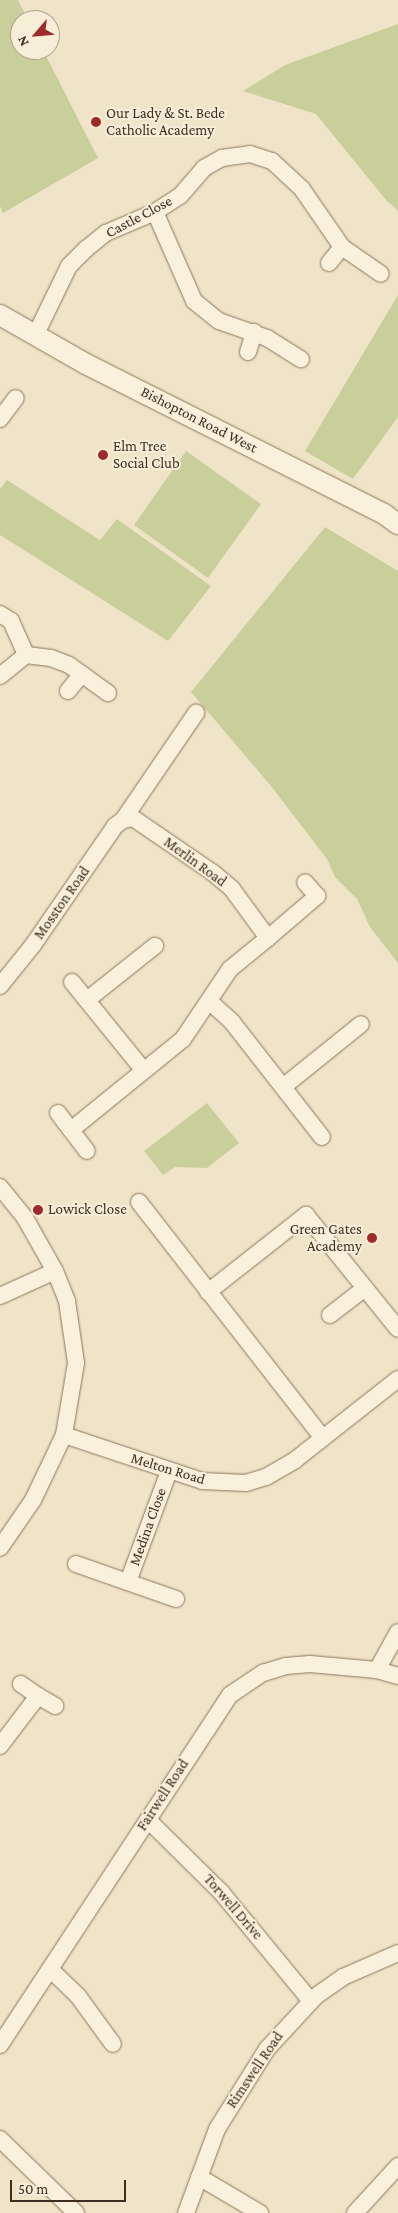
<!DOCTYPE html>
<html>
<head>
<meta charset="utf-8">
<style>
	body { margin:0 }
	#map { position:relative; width:398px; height:2213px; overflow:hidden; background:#f0e4c8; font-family:"Crimson Pro",serif }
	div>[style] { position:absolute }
	.green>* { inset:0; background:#c9cf9b }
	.roads { filter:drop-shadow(0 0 1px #8d765c) drop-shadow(0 0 1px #8d765c) }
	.minor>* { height:16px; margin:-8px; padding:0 8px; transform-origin:8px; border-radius:8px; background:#faf1dc }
	.tertiary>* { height:20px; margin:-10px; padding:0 10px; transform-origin:10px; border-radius:10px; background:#faf1dc }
	.dots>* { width:14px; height:14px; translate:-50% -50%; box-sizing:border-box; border:2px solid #f7eed8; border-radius:50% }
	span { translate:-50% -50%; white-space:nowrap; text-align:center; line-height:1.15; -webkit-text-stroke:4px #f7eed8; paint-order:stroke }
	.poi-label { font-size:15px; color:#3d2e20 }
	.left { translate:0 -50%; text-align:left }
	.right { translate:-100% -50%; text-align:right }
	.street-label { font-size:15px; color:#3d2e20 }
	.north { position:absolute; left:10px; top:10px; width:50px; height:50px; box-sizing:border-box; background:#f7eed8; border:1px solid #ada18e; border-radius:50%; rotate:243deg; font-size:14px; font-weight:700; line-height:20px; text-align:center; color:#3d2e20 }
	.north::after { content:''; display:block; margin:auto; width:18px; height:22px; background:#9e2a2b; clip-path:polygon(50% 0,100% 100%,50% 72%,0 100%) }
	.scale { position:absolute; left:10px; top:2180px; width:116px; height:22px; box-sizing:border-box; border:2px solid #3d2e20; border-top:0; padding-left:6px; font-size:15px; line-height:18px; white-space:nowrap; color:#3d2e20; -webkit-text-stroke:4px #f7eed8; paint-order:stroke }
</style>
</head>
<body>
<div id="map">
	<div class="green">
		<i style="clip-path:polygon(0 0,18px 0,28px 20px,20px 20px,20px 50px,43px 50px,98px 158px,3px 213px,0 206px)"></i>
		<i style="clip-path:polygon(398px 24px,398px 211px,386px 200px,316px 114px,243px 91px,285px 65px)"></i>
		<i style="clip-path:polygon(398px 295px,398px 417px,353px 479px,305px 451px)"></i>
		<i style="clip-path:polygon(186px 451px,261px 504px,208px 578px,134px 525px)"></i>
		<i style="clip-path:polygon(7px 480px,100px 540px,117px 519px,211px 586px,168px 641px,0 535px,0 489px)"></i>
		<i style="clip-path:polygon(325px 527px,398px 571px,398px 963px,370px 927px,357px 899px,335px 877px,327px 859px,271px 786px,191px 692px)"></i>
		<i style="clip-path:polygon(207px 1103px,239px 1143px,207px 1168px,175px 1167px,163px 1175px,144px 1151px)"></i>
	</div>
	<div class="roads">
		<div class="minor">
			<i style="left:155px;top:212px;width:97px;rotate:66.3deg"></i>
			<i style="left:194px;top:301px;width:32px;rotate:39deg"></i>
			<i style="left:219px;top:321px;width:51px;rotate:19.5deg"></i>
			<i style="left:267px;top:338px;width:40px;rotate:32deg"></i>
			<i style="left:329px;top:263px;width:21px;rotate:-51deg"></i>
			<i style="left:35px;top:336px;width:78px;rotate:-64.1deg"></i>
			<i style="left:69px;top:266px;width:24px;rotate:-45deg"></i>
			<i style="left:86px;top:249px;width:26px;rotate:-39deg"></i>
			<i style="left:106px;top:233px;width:53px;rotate:-23.2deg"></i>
			<i style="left:155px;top:212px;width:30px;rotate:-33deg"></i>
			<i style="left:180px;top:196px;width:37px;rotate:-49deg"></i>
			<i style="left:204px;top:168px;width:21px;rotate:-29deg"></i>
			<i style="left:222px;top:158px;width:28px;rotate:-8deg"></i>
			<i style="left:250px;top:154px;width:23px;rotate:18deg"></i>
			<i style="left:272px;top:161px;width:41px;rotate:43deg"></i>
			<i style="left:302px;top:189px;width:70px;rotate:55.4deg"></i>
			<i style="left:342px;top:247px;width:47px;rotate:34.7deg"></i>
			<i style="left:248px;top:352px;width:21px;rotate:-73deg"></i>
			<i style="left:0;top:419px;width:26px;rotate:-53deg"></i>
			<i style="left:0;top:614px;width:13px;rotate:32deg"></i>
			<i style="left:11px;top:621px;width:37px;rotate:66deg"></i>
			<i style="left:26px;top:655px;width:25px;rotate:7deg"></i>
			<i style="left:51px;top:658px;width:19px;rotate:21deg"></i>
			<i style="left:69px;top:665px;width:48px;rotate:35.7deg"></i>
			<i style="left:0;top:676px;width:33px;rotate:-39deg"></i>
			<i style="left:68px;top:691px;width:22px;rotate:-51deg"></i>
			<i style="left:123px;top:820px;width:130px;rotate:-55.7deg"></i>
			<i style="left:268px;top:938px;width:65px;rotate:-40.6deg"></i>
			<i style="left:317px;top:896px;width:18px;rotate:-131deg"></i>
			<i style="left:72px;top:982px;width:114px;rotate:51deg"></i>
			<i style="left:0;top:986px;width:53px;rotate:-51.2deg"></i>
			<i style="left:33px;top:945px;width:145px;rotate:-55.4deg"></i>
			<i style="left:115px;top:826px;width:10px;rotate:-37deg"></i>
			<i style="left:123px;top:820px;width:10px;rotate:-11deg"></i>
			<i style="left:133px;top:818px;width:96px;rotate:34.4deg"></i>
			<i style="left:212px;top:872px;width:26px;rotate:40deg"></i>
			<i style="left:232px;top:889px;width:61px;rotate:53.7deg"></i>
			<i style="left:268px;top:938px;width:49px;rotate:140.8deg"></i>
			<i style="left:230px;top:969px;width:84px;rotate:123.9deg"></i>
			<i style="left:183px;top:1039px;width:144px;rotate:140.9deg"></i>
			<i style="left:71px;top:1130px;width:26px;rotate:53deg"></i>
			<i style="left:87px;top:1000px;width:87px;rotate:-38.5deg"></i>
			<i style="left:209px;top:1001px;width:31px;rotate:42deg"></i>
			<i style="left:232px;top:1022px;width:146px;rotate:52deg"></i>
			<i style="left:283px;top:1087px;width:100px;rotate:-38.9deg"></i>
			<i style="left:58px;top:1113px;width:21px;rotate:53deg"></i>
			<i style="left:0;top:1187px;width:40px;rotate:51deg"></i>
			<i style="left:25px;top:1218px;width:61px;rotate:60.5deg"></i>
			<i style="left:55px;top:1271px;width:32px;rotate:68deg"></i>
			<i style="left:67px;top:1301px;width:63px;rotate:81.7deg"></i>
			<i style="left:76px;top:1363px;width:73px;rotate:99.5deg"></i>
			<i style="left:64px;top:1435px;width:72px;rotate:115.5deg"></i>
			<i style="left:33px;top:1500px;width:58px;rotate:124.5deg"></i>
			<i style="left:139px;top:1202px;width:299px;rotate:52.1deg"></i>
			<i style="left:208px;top:1292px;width:125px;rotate:-38.2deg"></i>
			<i style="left:306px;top:1215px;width:146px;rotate:51.1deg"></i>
			<i style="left:0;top:1296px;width:60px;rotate:-24.4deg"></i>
			<i style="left:330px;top:1315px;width:44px;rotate:-37.6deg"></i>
			<i style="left:64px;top:1435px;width:145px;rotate:18.4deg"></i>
			<i style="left:202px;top:1481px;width:44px;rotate:2.6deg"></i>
			<i style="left:246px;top:1483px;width:21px;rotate:-17deg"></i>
			<i style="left:266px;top:1477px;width:34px;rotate:-30deg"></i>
			<i style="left:295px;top:1460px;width:131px;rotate:-38.2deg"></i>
			<i style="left:76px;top:1564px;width:106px;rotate:19.3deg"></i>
			<i style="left:128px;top:1582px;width:118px;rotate:-69.7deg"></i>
			<i style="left:377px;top:1670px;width:43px;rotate:-61.1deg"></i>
			<i style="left:38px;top:1696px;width:20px;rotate:30deg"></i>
			<i style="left:0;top:1746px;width:63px;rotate:-52.8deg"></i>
			<i style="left:38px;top:1696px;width:21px;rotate:-145deg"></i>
			<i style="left:148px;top:1820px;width:103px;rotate:44.6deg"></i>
			<i style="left:221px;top:1892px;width:141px;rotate:50.5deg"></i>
			<i style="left:50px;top:1969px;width:39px;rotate:44deg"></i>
			<i style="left:78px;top:1996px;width:59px;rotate:53.9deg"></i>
			<i style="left:0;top:2045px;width:419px;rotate:-56.7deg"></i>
			<i style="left:230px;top:1695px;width:40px;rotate:-34deg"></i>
			<i style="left:263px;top:1673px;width:24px;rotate:-17deg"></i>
			<i style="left:286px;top:1666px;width:24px;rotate:-5deg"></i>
			<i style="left:310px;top:1664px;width:67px;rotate:5.1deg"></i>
			<i style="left:377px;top:1670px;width:22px;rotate:16deg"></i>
			<i style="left:0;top:2139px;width:106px;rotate:44.2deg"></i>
			<i style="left:199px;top:2177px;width:71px;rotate:30.5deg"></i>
			<i style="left:186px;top:2213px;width:90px;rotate:-69.7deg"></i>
			<i style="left:217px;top:2129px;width:94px;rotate:-58deg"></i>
			<i style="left:267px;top:2049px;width:72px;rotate:-47.2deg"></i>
			<i style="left:316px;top:1996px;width:33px;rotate:-35deg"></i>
			<i style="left:343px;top:1977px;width:60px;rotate:-23.6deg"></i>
			<i style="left:355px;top:2213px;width:64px;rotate:-47.5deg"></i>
		</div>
		<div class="tertiary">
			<i style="left:0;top:315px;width:99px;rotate:29.7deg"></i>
			<i style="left:86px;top:364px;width:334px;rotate:26.7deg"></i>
			<i style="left:384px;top:514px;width:17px;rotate:36deg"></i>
		</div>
	</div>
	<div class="dots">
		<i style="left:96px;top:122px;background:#9e2a2b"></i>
		<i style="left:103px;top:455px;background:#9e2a2b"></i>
		<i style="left:38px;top:1210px;background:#9e2a2b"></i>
		<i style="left:372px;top:1238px;background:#9e2a2b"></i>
	</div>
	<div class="poi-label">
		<span class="left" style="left:106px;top:122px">Our Lady &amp; St. Bede<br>Catholic Academy</span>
		<span class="left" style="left:113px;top:455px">Elm Tree<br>Social Club</span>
		<span class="left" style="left:48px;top:1210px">Lowick Close</span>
		<span class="right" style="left:362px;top:1238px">Green Gates<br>Academy</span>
	</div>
	<div class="street-label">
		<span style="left:139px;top:217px;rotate:-28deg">Castle Close</span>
		<span style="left:199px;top:420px;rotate:27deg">Bishopton Road West</span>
		<span style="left:195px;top:862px;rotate:36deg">Merlin Road</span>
		<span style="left:62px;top:903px;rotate:-55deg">Mosston Road</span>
		<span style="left:168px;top:1469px;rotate:17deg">Melton Road</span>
		<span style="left:148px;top:1527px;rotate:-70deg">Medina Close</span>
		<span style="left:163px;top:1795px;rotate:-57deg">Fairwell Road</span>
		<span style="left:233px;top:1907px;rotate:49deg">Torwell Drive</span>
		<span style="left:255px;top:2070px;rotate:-56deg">Rimswell Road</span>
	</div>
	<div class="north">N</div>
	<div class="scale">50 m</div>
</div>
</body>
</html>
